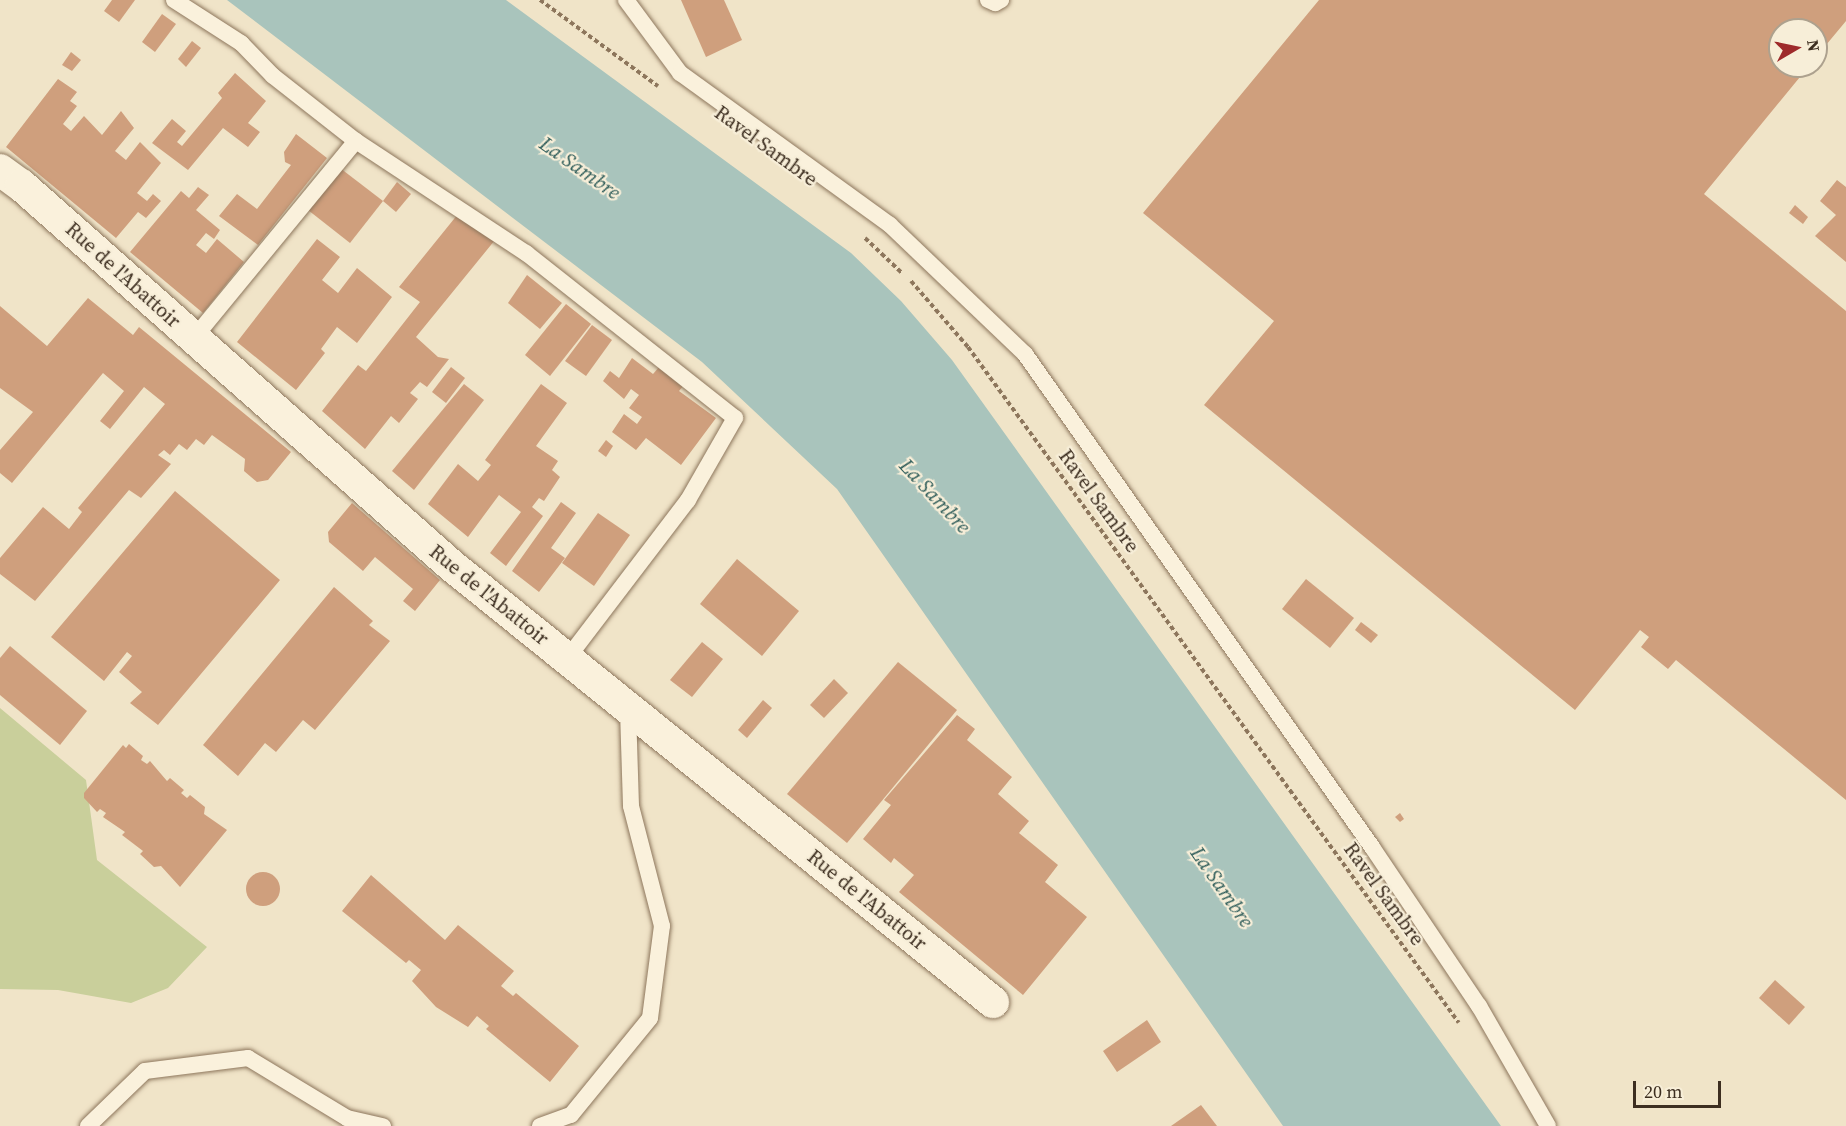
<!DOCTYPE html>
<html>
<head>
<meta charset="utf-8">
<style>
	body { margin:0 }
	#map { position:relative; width:1846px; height:1126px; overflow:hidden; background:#f0e4c8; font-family:"Source Serif 4",serif }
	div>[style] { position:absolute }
	.green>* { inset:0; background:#c9cf9b }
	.water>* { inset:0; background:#a9c4bc }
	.building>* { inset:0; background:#cf9f7d }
	.round { border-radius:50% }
	.path>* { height:4px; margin-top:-2px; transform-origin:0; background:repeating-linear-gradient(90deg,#8d765c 0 4.5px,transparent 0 7.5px) }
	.roads { filter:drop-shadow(0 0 2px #8d765c) drop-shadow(0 0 2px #8d765c) }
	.lane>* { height:16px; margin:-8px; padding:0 8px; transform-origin:8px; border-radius:8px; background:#faf1dc }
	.street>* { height:32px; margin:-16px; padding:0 16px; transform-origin:16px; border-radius:16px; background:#faf1dc }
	span { translate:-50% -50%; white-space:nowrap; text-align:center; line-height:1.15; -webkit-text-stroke:4.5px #f7eed8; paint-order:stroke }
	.street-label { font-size:20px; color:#3d2e20 }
	.water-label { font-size:21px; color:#2f5d5a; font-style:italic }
	.north { position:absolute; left:1768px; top:18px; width:60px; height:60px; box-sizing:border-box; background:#f7eed8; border:2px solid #ada18e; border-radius:50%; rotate:81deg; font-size:16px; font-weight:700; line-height:24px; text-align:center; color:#3d2e20 }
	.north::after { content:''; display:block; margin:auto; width:21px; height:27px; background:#9e2a2b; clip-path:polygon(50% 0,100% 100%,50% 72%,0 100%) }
	.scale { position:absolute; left:1633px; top:1081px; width:88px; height:27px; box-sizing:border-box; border:3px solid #3d2e20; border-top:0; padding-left:8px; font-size:18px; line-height:21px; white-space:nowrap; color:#3d2e20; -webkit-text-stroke:4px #f7eed8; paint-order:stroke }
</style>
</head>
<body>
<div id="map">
	<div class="green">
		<i style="clip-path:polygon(0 708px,86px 780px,97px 860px,207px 947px,168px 988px,131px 1003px,58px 990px,0 989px)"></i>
	</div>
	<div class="water">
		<i style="clip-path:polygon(227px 0,506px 0,851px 253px,901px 301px,952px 360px,1501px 1126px,1283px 1126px,837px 489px,702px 362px)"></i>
	</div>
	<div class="building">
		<i style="clip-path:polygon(112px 0,135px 0,119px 22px,104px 11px)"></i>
		<i style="clip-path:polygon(681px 0,724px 0,742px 40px,706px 57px)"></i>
		<i style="clip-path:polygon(1319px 0,1846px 0,1846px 21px,1816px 57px,1816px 30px,1780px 30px,1780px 66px,1809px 66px,1704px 194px,1846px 311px,1846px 800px,1676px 660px,1668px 669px,1641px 647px,1649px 637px,1640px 630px,1575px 710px,1204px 405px,1274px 321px,1143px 213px)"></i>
		<i style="clip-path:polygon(162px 14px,176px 24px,155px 52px,142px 42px)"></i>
		<i style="clip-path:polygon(192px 41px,201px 48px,186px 67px,178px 59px)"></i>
		<i style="clip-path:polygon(71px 52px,81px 60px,72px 71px,62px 65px)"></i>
		<i style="clip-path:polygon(235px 73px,266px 101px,248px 123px,260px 132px,248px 147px,223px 128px,188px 170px,152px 143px,172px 119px,186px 131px,177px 142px,182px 146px,222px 98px,218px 93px)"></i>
		<i style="clip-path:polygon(58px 79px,77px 92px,70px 101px,77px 106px,63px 124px,71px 131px,84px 116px,102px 135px,121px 111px,134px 128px,115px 151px,126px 160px,140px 142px,161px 163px,137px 193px,147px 201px,153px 194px,161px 201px,146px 218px,138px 212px,116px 238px,6px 147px)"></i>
		<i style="clip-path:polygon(296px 134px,327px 158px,258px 245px,219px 216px,237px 194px,257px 209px,291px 165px,285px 162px,284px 152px)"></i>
		<i style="clip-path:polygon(340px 168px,383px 201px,350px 243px,308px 210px)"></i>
		<i style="clip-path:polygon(1837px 180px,1846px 187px,1846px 262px,1815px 236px,1836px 215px,1820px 201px)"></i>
		<i style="clip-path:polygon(397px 182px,411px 194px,396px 212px,383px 201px)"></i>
		<i style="clip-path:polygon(198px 187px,209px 195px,196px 210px,220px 230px,214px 239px,206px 233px,196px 245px,206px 253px,217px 239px,244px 262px,203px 313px,130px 252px,181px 191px,189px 198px)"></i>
		<i style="clip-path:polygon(1795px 205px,1808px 217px,1803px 224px,1789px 213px)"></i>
		<i style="clip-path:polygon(458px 214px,495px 240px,416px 337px,438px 357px,449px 359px,427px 387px,420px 382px,410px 393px,418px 399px,399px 423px,391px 416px,365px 449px,322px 411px,358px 365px,366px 371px,420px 302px,399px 287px)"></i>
		<i style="clip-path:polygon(317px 239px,340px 257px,322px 280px,338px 293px,357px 268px,392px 297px,357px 343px,337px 327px,321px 349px,325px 353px,296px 390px,237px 342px)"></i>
		<i style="clip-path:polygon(527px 275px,562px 303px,540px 329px,508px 303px)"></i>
		<i style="clip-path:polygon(88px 298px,133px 335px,139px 327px,291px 452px,268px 480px,257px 482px,244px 471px,245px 459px,212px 435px,204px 445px,196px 439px,187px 450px,179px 444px,170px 455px,164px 450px,158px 455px,171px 464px,141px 498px,129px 490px,35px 601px,0 574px,0 558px,43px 507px,69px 529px,82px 512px,78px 508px,165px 404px,144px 387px,110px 429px,100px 421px,124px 391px,103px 373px,12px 483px,0 473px,0 450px,33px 412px,0 388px,0 306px,47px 346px)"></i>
		<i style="clip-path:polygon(566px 304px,591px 324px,550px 376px,525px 355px)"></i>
		<i style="clip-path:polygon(592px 325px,612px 340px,586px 376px,565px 361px)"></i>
		<i style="clip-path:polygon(632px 358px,653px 374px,660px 366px,684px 385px,679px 391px,716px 418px,681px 465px,646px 438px,636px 450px,612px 432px,624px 414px,637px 424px,642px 417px,629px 408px,639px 395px,631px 389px,624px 399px,603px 381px,610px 371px,619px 378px)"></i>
		<i style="clip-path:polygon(451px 367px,465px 378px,446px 403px,432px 392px)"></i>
		<i style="clip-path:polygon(464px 384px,484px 400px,414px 490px,392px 471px)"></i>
		<i style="clip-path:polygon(541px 384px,567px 403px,536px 446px,558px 461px,552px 470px,560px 477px,544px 501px,539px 498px,532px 507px,543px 516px,506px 566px,490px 553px,521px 512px,499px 495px,468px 537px,428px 504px,458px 464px,478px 481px,491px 465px,485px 460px)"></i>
		<i style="clip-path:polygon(606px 440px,613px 446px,606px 457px,598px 451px)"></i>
		<i style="clip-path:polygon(175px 491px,280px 580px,158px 725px,130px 703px,142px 692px,119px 672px,132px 656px,127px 652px,104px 681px,51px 637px)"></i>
		<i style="clip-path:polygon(561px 502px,576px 513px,551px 548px,565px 558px,539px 592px,512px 571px)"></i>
		<i style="clip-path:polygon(352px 503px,440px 580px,415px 611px,403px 601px,413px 589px,375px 557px,363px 571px,329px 542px,328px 532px)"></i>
		<i style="clip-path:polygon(598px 513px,630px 535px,594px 586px,562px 563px)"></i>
		<i style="clip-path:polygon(737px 559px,799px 611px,762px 656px,700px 604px)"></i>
		<i style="clip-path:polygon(1306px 579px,1354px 618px,1330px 648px,1282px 609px)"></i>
		<i style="clip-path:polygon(334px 587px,373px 621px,369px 625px,390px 641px,315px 730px,303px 720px,276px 752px,265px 743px,238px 776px,203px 745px)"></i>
		<i style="clip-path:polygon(1361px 622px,1378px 635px,1371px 643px,1355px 630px)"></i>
		<i style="clip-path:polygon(702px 642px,723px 659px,692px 697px,670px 680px)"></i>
		<i style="clip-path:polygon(10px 646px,87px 711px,60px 745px,0 695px,0 658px)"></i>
		<i style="clip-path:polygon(898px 662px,957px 710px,847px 843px,787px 794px)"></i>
		<i style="clip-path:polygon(834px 679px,848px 693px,824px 718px,810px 705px)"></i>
		<i style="clip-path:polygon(763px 700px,772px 708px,747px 738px,738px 730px)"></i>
		<i style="clip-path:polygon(957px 715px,975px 729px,967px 740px,1012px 777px,998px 794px,1029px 821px,1019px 833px,1058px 865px,1045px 882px,1087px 917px,1023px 995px,899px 892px,914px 875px,894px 858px,891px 863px,863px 839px,891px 805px,884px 800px)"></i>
		<i style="clip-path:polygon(129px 744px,143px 756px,141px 760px,147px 764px,150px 761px,167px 781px,170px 778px,184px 790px,181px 793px,187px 798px,190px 795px,205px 807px,204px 814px,227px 830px,180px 887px,161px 866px,154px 867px,140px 854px,143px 851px,122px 835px,125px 832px,103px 817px,106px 813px,100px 809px,97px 812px,84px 798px,84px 793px,123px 745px,126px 748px)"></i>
		<i style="clip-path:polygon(1400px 813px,1404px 819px,1400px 822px,1395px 817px)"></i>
		<i class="round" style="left:246px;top:872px;width:34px;height:34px"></i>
		<i style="clip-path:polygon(371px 875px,445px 940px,458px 925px,514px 971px,501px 986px,513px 996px,516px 993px,579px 1046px,550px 1082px,486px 1029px,489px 1026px,477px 1016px,468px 1027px,436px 1007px,412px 981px,421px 970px,409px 960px,406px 963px,342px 911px)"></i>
		<i style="clip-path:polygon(1775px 980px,1805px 1007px,1789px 1025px,1759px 998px)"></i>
		<i style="clip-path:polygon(1147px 1020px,1161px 1042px,1117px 1072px,1103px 1051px)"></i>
		<i style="clip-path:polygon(1201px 1105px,1217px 1126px,1171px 1126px)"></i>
	</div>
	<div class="path">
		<i style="left:540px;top:0;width:146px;rotate:36.1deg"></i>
		<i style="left:865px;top:238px;width:52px;rotate:43.5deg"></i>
		<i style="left:911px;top:281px;width:87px;rotate:49.2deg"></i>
		<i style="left:968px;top:347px;width:835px;rotate:54.01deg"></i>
	</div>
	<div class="roads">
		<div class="lane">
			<i style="left:174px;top:0;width:80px;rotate:32.7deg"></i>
			<i style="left:241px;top:43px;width:46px;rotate:45.9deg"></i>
			<i style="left:273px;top:76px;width:105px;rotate:38.1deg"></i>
			<i style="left:356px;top:141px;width:204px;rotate:33.4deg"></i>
			<i style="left:526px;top:253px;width:266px;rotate:38.3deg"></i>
			<i style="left:735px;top:418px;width:95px;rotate:119.8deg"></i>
			<i style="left:688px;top:500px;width:200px;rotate:127.3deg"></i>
			<i style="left:626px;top:0;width:91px;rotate:53.5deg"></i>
			<i style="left:680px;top:73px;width:259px;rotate:35.9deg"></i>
			<i style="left:890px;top:225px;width:187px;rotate:43.7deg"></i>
			<i style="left:1025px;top:354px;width:603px;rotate:54.86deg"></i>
			<i style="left:1372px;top:847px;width:192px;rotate:56.1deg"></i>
			<i style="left:1479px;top:1006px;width:138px;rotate:60.1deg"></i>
			<i style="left:988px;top:0;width:8px;rotate:23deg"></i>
			<i style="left:995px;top:3px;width:7px;rotate:-27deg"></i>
			<i style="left:194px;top:338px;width:255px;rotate:-50.6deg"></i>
			<i style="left:88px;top:1126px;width:79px;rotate:-44deg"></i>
			<i style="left:145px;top:1071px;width:104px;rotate:-7.2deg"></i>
			<i style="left:248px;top:1058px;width:116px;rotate:31.2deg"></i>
			<i style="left:347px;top:1118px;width:37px;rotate:13deg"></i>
			<i style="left:540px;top:1126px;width:33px;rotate:-20deg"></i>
			<i style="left:571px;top:1115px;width:125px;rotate:-50.8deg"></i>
			<i style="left:650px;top:1018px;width:93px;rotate:-82.6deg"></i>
			<i style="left:662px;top:926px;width:124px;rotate:-104.5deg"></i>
			<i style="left:631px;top:806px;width:98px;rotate:-91.8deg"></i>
		</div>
		<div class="street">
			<i style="left:0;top:170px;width:26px;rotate:36deg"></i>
			<i style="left:21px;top:185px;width:575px;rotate:41.48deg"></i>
			<i style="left:452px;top:566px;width:695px;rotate:38.87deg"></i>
		</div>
	</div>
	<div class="street-label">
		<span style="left:766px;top:146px;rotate:36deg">Ravel Sambre</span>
		<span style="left:123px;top:275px;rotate:42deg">Rue de l'Abattoir</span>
		<span style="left:1099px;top:501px;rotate:54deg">Ravel Sambre</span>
		<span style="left:489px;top:595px;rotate:39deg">Rue de l'Abattoir</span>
		<span style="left:1384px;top:894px;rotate:54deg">Ravel Sambre</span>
		<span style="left:867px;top:900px;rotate:39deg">Rue de l'Abattoir</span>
	</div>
	<div class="water-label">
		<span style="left:580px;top:168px;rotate:35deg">La Sambre</span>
		<span style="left:935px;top:496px;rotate:47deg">La Sambre</span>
		<span style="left:1222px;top:887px;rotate:55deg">La Sambre</span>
	</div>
	<div class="north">N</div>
	<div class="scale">20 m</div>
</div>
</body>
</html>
